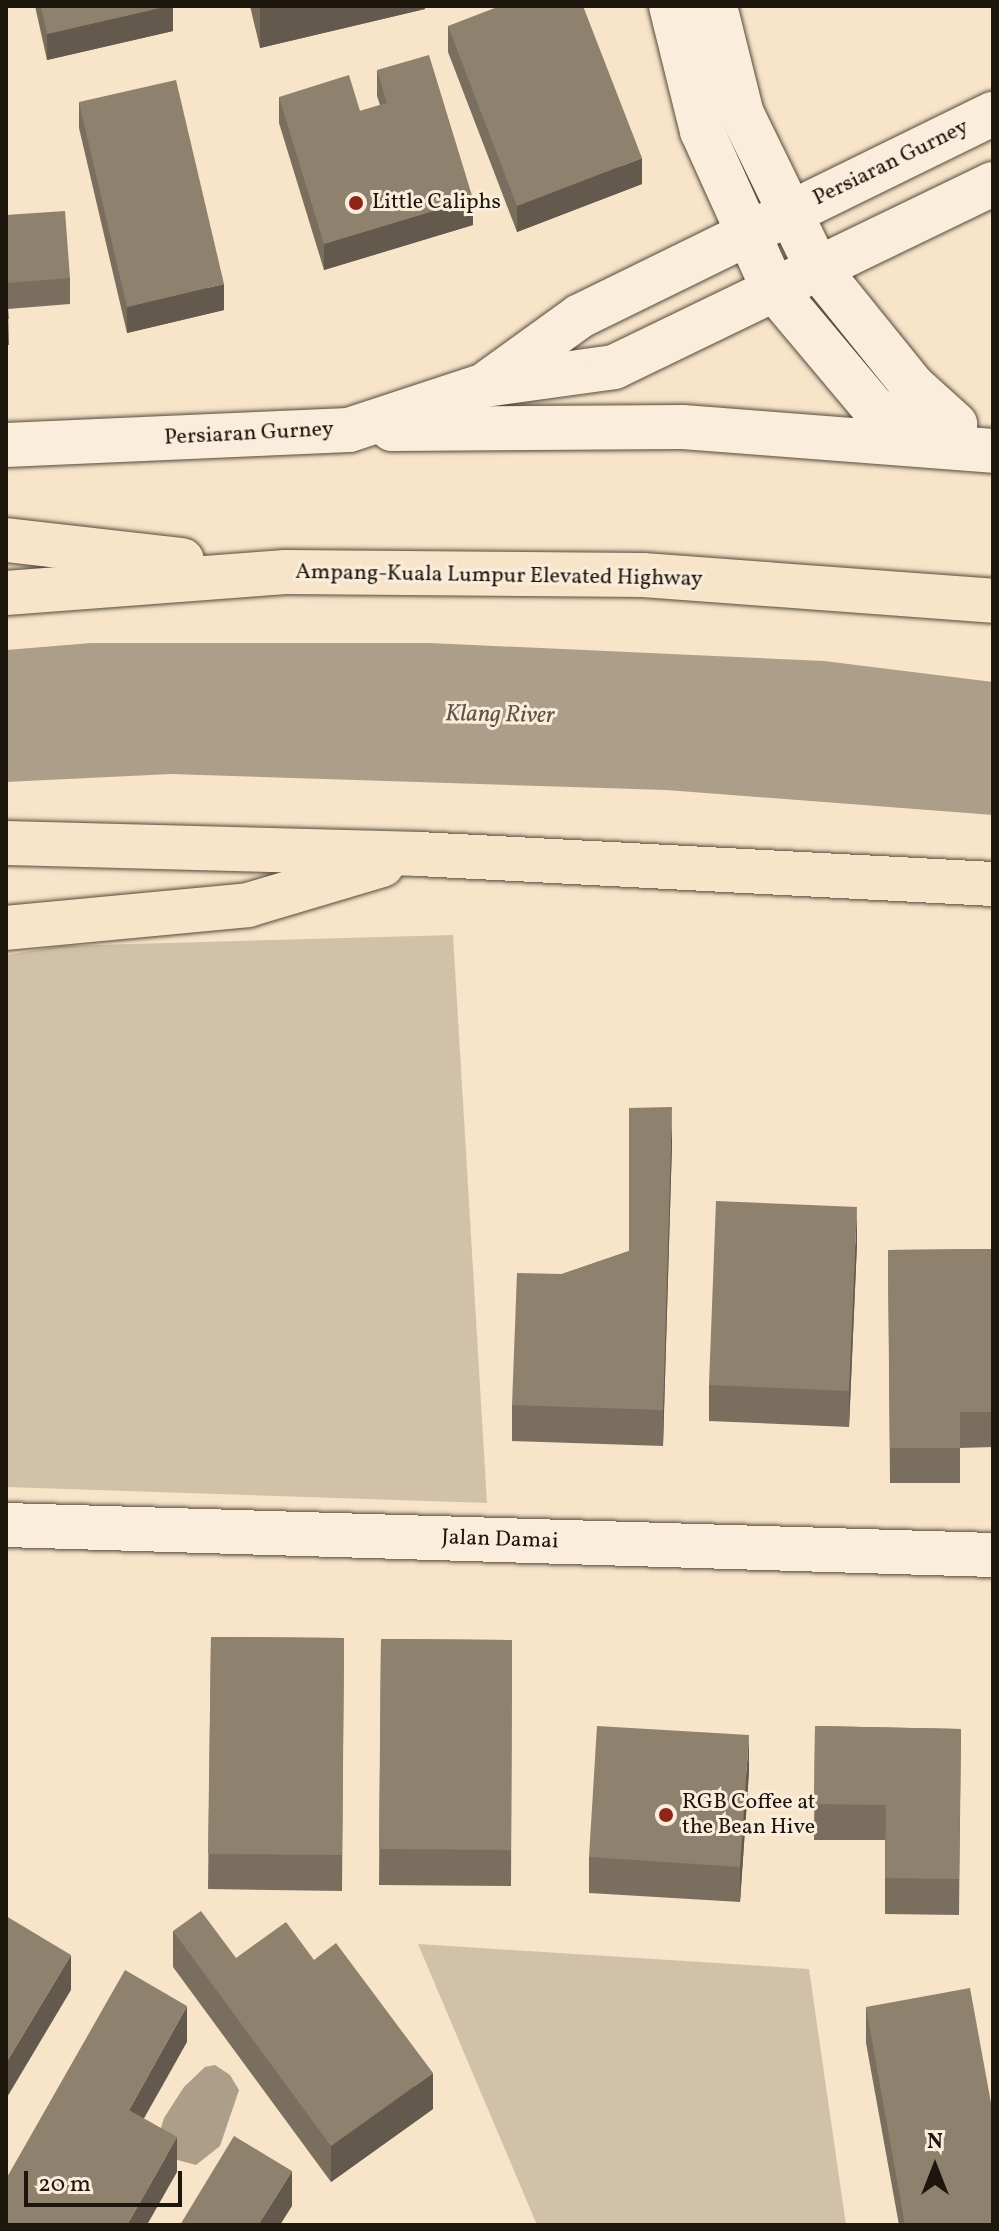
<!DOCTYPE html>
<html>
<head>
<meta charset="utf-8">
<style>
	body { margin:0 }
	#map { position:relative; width:999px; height:2231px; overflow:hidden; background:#f7e4c9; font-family:Vollkorn,serif }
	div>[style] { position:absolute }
	.green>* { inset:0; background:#d2c1a9 }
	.water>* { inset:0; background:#ad9e89 }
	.roads { filter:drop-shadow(0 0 2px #544a3b) drop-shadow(0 0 2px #544a3b) }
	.minor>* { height:44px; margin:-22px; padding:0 22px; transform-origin:22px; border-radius:22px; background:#faeddc }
	.highway>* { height:44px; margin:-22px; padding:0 22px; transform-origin:22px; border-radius:22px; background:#f7e4c9 }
	.wall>* { inset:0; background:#7a6f5f }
	.shaded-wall>* { inset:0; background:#635a4d }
	.building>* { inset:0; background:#8e816e }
	.dots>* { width:22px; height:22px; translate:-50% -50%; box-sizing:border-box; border:4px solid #faeddc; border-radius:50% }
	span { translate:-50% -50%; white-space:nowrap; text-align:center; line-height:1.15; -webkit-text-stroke:6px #faeddc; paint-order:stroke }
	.street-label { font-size:22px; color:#1d160c }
	.poi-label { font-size:22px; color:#1d160c }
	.left { translate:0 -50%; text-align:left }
	.water-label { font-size:24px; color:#5e5344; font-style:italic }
	.frame { position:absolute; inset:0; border:8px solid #1d160c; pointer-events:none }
	.north { position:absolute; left:895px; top:2127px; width:80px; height:80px; -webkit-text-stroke:6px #faeddc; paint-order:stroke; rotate:0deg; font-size:22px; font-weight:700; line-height:32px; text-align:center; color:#1d160c }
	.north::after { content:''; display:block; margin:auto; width:28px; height:36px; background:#1d160c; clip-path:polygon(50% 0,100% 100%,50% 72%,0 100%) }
	.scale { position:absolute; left:24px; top:2171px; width:158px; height:36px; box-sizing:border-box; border:4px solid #1d160c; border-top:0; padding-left:10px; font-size:24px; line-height:28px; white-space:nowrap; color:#1d160c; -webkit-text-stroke:6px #faeddc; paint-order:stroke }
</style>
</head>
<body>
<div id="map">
	<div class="green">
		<i style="clip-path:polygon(453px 935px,487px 1503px,6px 1487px,6px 955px,61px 946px)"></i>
		<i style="clip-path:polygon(418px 1944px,809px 1969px,846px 2225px,537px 2225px)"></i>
	</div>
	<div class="water">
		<i style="clip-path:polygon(91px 643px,429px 643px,824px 661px,993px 682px,993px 815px,666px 790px,171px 774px,6px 782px,6px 650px)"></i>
		<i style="clip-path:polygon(215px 2065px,230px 2075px,239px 2090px,220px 2146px,196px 2165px,170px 2158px,157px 2141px,164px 2118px,184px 2087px,205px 2067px)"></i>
	</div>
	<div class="roads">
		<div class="minor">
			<i style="left:671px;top:6px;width:129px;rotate:76.1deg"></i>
			<i style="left:702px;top:131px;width:172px;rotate:65.7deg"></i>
			<i style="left:773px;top:288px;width:162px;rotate:50deg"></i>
			<i style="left:877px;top:412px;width:55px;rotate:8.4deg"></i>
			<i style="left:715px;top:6px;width:111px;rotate:76deg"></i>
			<i style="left:742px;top:114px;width:169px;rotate:64deg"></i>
			<i style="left:816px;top:266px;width:154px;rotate:51.1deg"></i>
			<i style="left:913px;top:386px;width:57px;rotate:42.1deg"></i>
			<i style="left:490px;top:381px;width:111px;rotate:-35.8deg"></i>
			<i style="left:580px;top:316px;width:460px;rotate:-26.1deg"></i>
			<i style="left:392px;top:429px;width:291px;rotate:-0.4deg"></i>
			<i style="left:683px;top:427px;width:311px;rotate:4.4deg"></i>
			<i style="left:6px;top:445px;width:343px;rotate:-2.5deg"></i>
			<i style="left:349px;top:430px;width:143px;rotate:-18.3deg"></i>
			<i style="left:485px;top:385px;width:130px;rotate:-7.9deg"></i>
			<i style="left:614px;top:367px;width:421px;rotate:-25.8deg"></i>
			<i style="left:6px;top:1525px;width:987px;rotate:1.74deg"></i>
		</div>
		<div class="highway">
			<i style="left:6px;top:540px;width:177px;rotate:6.5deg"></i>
			<i style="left:6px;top:593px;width:280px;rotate:-4.3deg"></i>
			<i style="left:285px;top:572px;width:358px;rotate:0.5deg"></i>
			<i style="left:643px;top:575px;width:351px;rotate:4.2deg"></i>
			<i style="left:6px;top:843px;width:413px;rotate:1.5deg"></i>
			<i style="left:419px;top:854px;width:575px;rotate:2.99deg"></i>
			<i style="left:6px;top:928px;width:243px;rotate:-5.4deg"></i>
			<i style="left:248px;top:905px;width:140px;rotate:-16.6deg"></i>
		</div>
	</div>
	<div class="wall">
		<i style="clip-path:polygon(35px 6px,173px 6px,173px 31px,47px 60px)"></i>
		<i style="clip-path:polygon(250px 6px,425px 6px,425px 9px,260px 48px)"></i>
		<i style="clip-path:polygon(448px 26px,642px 184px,517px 232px,448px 52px)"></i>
		<i style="clip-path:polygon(377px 70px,473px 225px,324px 270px,279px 123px,279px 97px,360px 111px,380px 105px,377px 96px)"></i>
		<i style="clip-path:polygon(79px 102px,224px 310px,127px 333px,79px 128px)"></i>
		<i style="clip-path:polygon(6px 215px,70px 278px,70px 304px,8px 309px,9px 345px,6px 345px)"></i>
		<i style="clip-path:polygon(672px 1143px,663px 1446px,512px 1441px,512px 1405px,562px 1274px,629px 1251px)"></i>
		<i style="clip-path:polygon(857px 1243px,849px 1427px,709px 1421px,709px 1385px)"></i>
		<i style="clip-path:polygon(993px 1249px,993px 1447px,960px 1448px,960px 1483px,890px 1483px,888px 1250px)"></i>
		<i style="clip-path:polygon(211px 1637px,344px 1638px,342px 1891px,208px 1889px)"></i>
		<i style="clip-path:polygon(381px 1639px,512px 1640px,511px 1886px,379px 1885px)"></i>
		<i style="clip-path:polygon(815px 1726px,961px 1729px,959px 1915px,885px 1914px,885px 1840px,814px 1840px)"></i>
		<i style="clip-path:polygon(749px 1771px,740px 1902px,589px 1893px,589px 1857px)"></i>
		<i style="clip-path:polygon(173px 1931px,236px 1958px,314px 1960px,433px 2109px,331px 2182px,173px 1967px)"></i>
		<i style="clip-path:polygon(866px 2007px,993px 2225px,899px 2225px,866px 2043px)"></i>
	</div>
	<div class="shaded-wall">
		<i style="clip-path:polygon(169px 6px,173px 6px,173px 31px,47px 60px,47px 34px)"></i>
		<i style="clip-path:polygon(260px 6px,425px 6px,425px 9px,260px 48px)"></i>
		<i style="clip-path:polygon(642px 158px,642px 184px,517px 232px,517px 206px)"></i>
		<i style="clip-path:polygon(473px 199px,473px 225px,324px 270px,324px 244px)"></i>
		<i style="clip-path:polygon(224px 284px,224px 310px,127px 333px,127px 307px)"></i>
		<i style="clip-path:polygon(672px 1107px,672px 1143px,663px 1446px,663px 1410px)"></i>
		<i style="clip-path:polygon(857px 1207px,857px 1243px,849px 1427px,849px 1391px)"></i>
		<i style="clip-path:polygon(749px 1735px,749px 1771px,740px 1902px,740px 1867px)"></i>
		<i style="clip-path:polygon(71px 1955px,71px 1990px,6px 2099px,6px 2063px)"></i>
		<i style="clip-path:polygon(187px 2006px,187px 2042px,129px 2145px,129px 2110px)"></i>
		<i style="clip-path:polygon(433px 2073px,433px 2109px,331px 2182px,331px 2146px)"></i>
		<i style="clip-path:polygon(177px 2137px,177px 2172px,147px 2225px,127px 2225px)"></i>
		<i style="clip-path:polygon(292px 2171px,292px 2206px,280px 2225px,258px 2225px)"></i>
	</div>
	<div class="building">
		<i style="clip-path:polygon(41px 6px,169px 6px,47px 34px)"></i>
		<i style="clip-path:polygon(500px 6px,583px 6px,642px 158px,517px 206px,448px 26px)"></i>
		<i style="clip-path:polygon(429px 55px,473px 199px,324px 244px,279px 97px,349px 75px,360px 111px,387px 103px,377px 70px)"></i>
		<i style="clip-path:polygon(176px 80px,224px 284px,127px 307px,79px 102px)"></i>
		<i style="clip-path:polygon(65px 211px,70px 278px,6px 283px,9px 319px,6px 319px,6px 215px)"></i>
		<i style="clip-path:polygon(672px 1107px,663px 1410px,512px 1405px,517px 1273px,562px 1274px,629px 1251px,629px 1108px)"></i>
		<i style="clip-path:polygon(716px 1201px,857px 1207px,849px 1391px,709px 1385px)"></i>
		<i style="clip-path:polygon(993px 1249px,993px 1412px,960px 1412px,960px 1448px,890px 1448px,888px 1250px)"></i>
		<i style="clip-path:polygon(211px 1637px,344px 1638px,342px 1855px,208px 1854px)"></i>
		<i style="clip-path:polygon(381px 1639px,512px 1640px,511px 1850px,379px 1849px)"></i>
		<i style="clip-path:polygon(597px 1726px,749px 1735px,740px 1867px,589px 1857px)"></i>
		<i style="clip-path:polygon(815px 1726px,961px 1729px,959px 1879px,885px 1878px,886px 1805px,814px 1804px)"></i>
		<i style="clip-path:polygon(201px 1911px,236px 1958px,286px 1922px,314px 1960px,336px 1943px,433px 2073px,331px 2146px,173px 1931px)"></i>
		<i style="clip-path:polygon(6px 1916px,71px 1955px,6px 2063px)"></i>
		<i style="clip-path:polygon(125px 1970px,187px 2006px,129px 2110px,177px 2137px,127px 2225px,6px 2225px,6px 2179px)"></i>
		<i style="clip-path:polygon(970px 1988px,993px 2114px,993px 2225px,905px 2225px,866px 2007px)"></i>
		<i style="clip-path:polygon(234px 2136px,292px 2171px,258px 2225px,180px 2225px)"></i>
	</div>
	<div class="dots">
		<i style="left:356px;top:203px;background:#8f2418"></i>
		<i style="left:666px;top:1815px;background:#8f2418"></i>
	</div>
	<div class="street-label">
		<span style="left:891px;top:163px;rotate:-26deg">Persiaran Gurney</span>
		<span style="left:249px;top:434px;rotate:-3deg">Persiaran Gurney</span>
		<span style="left:499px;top:576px;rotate:1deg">Ampang-Kuala Lumpur Elevated Highway</span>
		<span style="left:500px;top:1540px;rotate:2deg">Jalan Damai</span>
	</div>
	<div class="poi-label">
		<span class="left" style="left:372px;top:203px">Little Caliphs</span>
		<span class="left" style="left:682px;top:1815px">RGB Coffee at<br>the Bean Hive</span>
	</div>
	<div class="water-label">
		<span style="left:500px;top:716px;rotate:1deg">Klang River</span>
	</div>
	<div class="frame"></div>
	<div class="north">N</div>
	<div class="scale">20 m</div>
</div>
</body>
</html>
